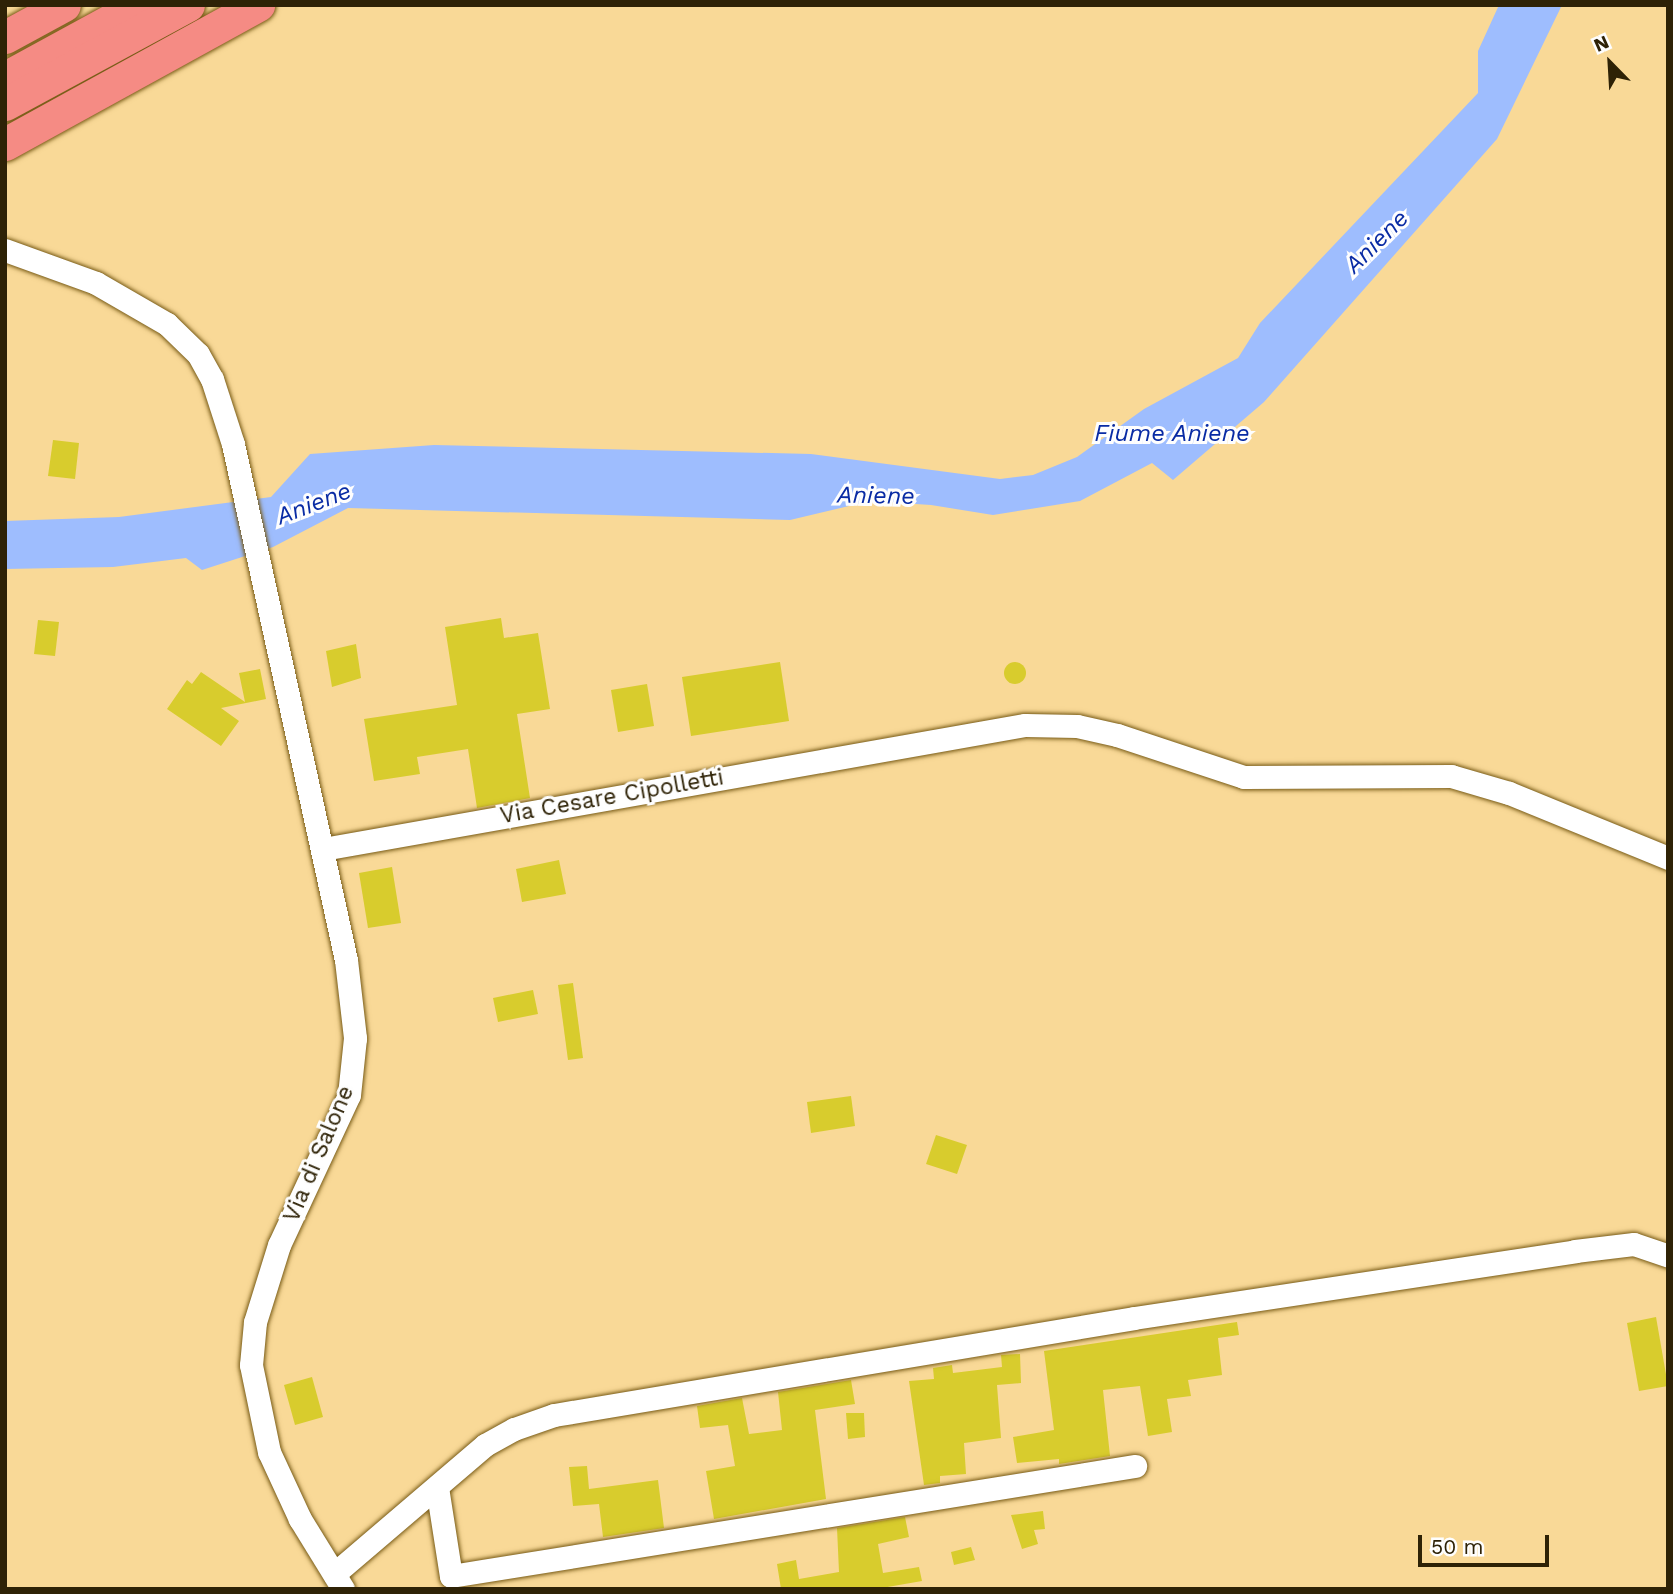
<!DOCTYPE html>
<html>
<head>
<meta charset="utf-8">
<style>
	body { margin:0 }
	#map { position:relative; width:1673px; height:1594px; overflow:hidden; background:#f9d997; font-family:"Work Sans",sans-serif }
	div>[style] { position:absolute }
	.water>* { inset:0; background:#9ebdfe }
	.building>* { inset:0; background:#d8cc2d }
	.round { border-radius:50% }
	.roads { filter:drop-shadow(0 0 2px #785b16) drop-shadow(0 0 2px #785b16) }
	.minor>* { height:23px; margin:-11.5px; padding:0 11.5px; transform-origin:11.5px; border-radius:11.5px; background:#fff }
	.highway>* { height:33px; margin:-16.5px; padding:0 16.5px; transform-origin:16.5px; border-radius:16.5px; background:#f58b84 }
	span { translate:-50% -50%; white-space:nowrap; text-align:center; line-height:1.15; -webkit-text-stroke:6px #fefefe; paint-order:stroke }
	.street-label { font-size:23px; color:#2e2206 }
	.water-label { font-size:24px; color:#092ba4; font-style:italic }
	.frame { position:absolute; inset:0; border:7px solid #2e2206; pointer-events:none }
	.north { position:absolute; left:1575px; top:28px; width:70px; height:70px; -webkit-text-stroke:5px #fefefe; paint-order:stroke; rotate:336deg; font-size:19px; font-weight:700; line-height:28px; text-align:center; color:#2e2206 }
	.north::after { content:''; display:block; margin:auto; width:24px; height:32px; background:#2e2206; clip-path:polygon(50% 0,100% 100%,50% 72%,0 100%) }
	.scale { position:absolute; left:1418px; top:1535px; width:131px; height:32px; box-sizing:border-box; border:4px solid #2e2206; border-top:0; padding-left:9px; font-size:21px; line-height:24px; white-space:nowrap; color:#2e2206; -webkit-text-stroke:5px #fefefe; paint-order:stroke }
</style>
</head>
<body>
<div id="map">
	<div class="water">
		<i style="clip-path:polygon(1499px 5px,1562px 5px,1497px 139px,1264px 402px,1173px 480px,1152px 463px,1080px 501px,993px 515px,931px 505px,870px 501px,790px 520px,348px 508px,273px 547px,202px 570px,186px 558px,113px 567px,5px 569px,5px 521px,119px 517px,271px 497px,310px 454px,434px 445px,811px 454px,1000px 479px,1033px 475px,1077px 457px,1144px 409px,1238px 358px,1260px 323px,1478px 93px,1478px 51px)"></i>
	</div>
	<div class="building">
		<i style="clip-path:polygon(53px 440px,79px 443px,75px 479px,48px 476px)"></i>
		<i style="clip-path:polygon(501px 618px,504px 638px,538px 633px,550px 709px,517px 714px,530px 798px,477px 808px,468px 749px,417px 757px,420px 774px,374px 781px,364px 719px,457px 705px,445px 627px)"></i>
		<i style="clip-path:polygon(38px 620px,59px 622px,55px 656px,34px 654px)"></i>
		<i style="clip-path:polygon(356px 644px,361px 678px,332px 687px,326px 651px)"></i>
		<i style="clip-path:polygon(780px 662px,789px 721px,691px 736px,682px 677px)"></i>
		<i class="round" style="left:1004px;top:662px;width:22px;height:22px"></i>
		<i style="clip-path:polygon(260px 669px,266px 699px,221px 708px,239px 721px,221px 746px,167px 709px,187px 680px,192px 684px,201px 672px,245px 702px,239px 673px)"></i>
		<i style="clip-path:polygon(647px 684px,654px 726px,618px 732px,611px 690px)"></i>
		<i style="clip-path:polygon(559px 860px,566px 894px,522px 902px,516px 869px)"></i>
		<i style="clip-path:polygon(392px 867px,401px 923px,368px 928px,359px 873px)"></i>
		<i style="clip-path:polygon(573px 983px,583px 1058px,568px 1060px,558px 985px)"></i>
		<i style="clip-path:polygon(533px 990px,538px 1014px,498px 1022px,493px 998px)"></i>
		<i style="clip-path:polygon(851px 1096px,855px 1126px,811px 1133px,807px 1102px)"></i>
		<i style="clip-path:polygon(936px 1135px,967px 1145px,957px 1174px,926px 1164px)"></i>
		<i style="clip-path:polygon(1656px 1317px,1668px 1386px,1639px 1391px,1627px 1323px)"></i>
		<i style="clip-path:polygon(1237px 1322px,1239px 1335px,1218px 1338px,1222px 1375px,1188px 1380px,1191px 1396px,1167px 1399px,1172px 1432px,1148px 1436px,1140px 1386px,1103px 1390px,1110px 1456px,1059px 1464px,1059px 1459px,1017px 1463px,1013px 1437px,1054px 1430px,1044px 1351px)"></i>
		<i style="clip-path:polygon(1020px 1354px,1021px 1383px,997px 1385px,1001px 1438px,964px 1443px,966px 1474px,940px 1476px,940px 1483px,924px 1485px,909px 1381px,934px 1379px,933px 1368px,952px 1365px,953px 1373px,1002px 1367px,1001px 1355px)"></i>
		<i style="clip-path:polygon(312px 1377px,323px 1417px,295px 1425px,284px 1385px)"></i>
		<i style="clip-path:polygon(851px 1380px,855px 1404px,815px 1410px,826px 1499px,714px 1519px,706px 1471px,735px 1466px,728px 1425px,700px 1428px,697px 1406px,742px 1398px,749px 1434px,782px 1430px,778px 1392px)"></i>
		<i style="clip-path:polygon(846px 1413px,864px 1413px,865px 1437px,848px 1439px)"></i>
		<i style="clip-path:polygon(587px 1466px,589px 1489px,658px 1480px,664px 1528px,603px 1537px,599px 1504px,573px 1506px,569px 1467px)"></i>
		<i style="clip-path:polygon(1043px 1511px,1045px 1529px,1034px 1530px,1038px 1544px,1022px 1549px,1011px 1515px)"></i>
		<i style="clip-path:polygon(905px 1517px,909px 1537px,878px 1544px,883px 1573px,919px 1567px,922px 1581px,876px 1589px,781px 1589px,777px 1564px,796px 1560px,799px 1579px,839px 1572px,837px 1528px)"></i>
		<i style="clip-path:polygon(971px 1547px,975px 1560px,954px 1565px,951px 1552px)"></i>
	</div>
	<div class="roads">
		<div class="minor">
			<i style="left:5px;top:250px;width:97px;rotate:19.9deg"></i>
			<i style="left:96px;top:283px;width:82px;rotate:30deg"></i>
			<i style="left:167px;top:324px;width:43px;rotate:44.1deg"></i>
			<i style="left:198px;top:354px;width:29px;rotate:61deg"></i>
			<i style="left:212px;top:379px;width:68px;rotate:72.1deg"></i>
			<i style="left:233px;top:444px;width:528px;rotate:77.65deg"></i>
			<i style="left:346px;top:960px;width:79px;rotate:83.4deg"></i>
			<i style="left:355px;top:1038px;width:57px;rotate:96deg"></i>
			<i style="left:349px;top:1095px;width:166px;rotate:115deg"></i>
			<i style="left:279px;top:1245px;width:81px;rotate:107.3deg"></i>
			<i style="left:255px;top:1322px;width:43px;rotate:95.3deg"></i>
			<i style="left:251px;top:1365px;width:89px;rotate:78.3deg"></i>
			<i style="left:269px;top:1452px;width:74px;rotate:65.2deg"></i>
			<i style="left:300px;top:1519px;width:82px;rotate:58.4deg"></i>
			<i style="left:323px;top:849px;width:713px;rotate:-10.02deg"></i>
			<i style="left:1025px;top:725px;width:52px;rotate:1.1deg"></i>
			<i style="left:1077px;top:726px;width:41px;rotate:12.7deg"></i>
			<i style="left:1117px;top:735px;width:134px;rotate:18.3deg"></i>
			<i style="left:1244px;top:777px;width:207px;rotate:-0.3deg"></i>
			<i style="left:1451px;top:776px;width:60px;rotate:16.3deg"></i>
			<i style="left:1509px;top:793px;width:172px;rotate:22.2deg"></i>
			<i style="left:437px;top:1487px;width:90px;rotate:81.1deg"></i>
			<i style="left:451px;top:1576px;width:693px;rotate:-9.14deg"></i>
			<i style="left:334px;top:1574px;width:199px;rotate:-40.5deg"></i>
			<i style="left:485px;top:1445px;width:33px;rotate:-29deg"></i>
			<i style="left:514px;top:1429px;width:42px;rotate:-19.3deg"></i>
			<i style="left:554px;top:1415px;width:588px;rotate:-9.49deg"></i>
			<i style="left:1134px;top:1318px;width:446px;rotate:-8.6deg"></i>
			<i style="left:1575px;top:1251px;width:59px;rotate:-6.8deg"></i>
			<i style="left:1634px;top:1244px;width:36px;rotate:19deg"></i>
		</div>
		<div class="highway">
			<i style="left:5px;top:37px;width:67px;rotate:-28.5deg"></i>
			<i style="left:5px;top:78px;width:153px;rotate:-28.6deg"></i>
			<i style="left:5px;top:104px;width:208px;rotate:-28.4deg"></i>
			<i style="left:5px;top:144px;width:289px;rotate:-28.8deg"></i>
		</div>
	</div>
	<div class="street-label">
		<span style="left:612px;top:797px;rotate:-10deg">Via Cesare Cipolletti</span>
		<span style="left:319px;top:1154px;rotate:-67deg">Via di Salone</span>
	</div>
	<div class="water-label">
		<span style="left:1377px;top:242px;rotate:-45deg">Aniene</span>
		<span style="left:1172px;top:434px">Fiume Aniene</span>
		<span style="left:876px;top:496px;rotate:1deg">Aniene</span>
		<span style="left:314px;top:504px;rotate:-21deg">Aniene</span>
	</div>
	<div class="frame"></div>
	<div class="north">N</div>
	<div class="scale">50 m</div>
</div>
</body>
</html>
